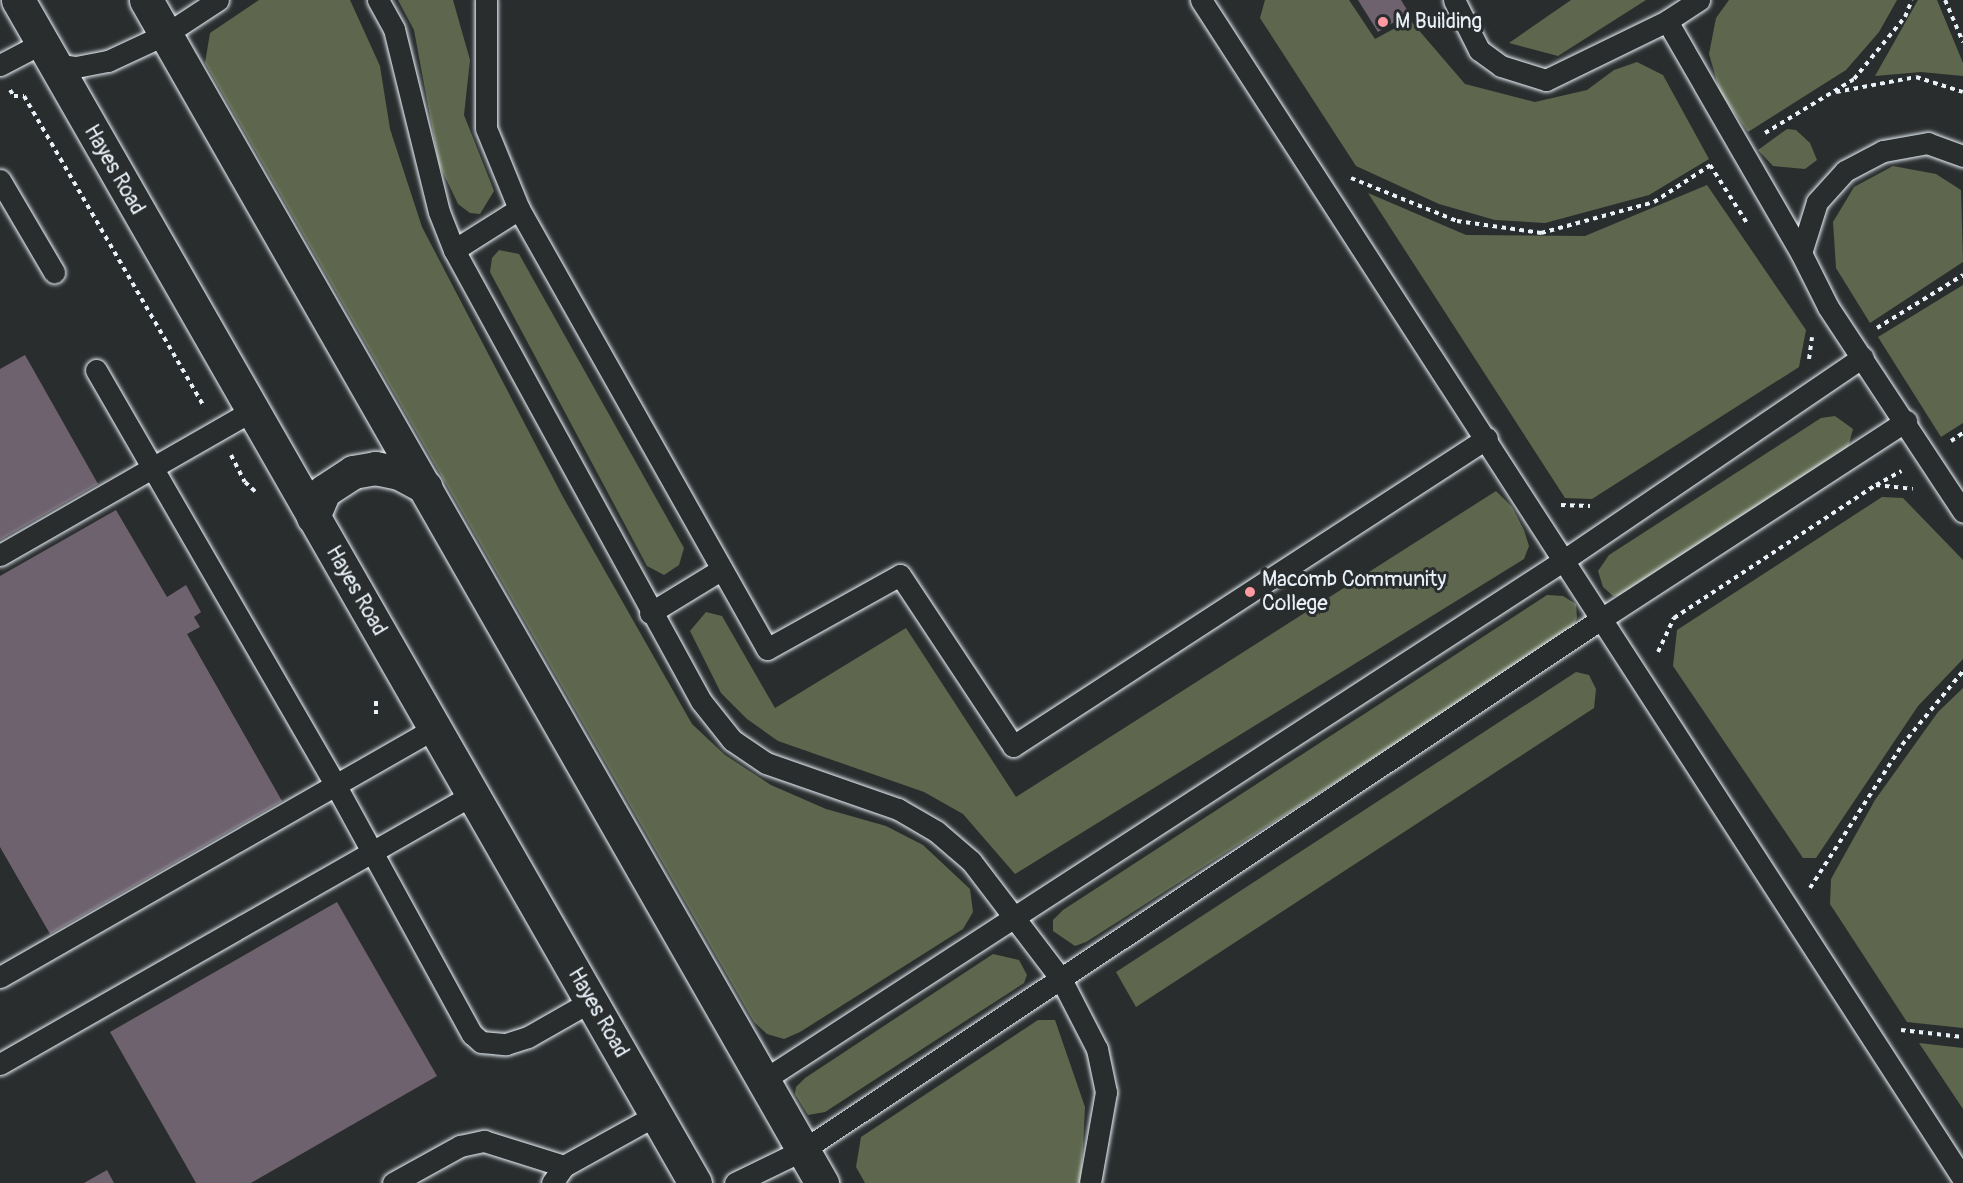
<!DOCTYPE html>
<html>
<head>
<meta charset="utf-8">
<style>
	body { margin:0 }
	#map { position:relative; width:1963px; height:1183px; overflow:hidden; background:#2a2d2e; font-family:Pangolin,sans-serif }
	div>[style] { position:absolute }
	.green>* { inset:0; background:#5e674d }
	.building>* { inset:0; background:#6e626f }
	.path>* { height:4px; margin-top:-2px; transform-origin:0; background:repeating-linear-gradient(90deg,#e8f1f8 0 4.5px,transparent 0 9px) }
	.roads { filter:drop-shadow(0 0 2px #e8f1f8) drop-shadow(0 0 2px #e8f1f8) }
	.lane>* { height:21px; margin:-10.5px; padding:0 10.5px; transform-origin:10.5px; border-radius:10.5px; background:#2a2d2e }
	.secondary>* { height:33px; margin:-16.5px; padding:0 16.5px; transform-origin:16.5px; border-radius:16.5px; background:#2a2d2e }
	.dots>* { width:16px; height:16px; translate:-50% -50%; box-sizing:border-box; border:3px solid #2a2d2e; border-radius:50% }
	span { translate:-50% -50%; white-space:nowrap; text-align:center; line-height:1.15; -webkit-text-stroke:6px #2a2d2e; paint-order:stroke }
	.poi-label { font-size:21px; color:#e8f1f8 }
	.left { translate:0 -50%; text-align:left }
	.street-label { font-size:21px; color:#e8f1f8 }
</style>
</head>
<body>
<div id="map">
	<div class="green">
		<i style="clip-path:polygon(259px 0,350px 0,380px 66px,390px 129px,422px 227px,563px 497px,692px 724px,725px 755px,771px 785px,826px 809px,886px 826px,923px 845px,970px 889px,973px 912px,963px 929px,800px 1032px,784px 1039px,767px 1034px,754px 1022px,205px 63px,210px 33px)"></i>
		<i style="clip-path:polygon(398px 0,453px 0,470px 60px,464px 115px,494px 191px,480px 214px,470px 213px,458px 204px,439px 164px,414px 30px)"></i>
		<i style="clip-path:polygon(1265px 0,1349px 0,1375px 39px,1410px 20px,1465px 84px,1535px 102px,1587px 90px,1614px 70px,1637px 62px,1663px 75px,1709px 159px,1649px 195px,1545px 223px,1495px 220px,1439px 204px,1356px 166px,1260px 18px)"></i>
		<i style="clip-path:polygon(1571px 0,1646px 0,1558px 56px,1509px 43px)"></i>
		<i style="clip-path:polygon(1729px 0,1897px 0,1879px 32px,1846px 70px,1748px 132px,1720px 92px,1709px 54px,1716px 18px)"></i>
		<i style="clip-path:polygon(1918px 0,1937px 0,1963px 63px,1963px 76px,1921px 72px,1875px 76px)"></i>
		<i style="clip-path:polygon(1787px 129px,1796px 130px,1810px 143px,1817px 160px,1805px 169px,1773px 166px,1758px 150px)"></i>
		<i style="clip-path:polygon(1893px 166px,1936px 174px,1961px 190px,1963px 262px,1870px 323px,1836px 268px,1833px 222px,1854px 187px)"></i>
		<i style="clip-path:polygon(1707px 185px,1806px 330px,1799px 367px,1592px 499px,1565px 498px,1368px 193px,1466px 235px,1585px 236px)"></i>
		<i style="clip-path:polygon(499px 250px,519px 254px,684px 548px,679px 565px,664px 575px,647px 566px,490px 272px,492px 258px)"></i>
		<i style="clip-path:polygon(1963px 285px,1963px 423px,1941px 437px,1878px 337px)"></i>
		<i style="clip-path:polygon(1835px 416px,1853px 429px,1846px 455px,1628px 594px,1613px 596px,1603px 587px,1598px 571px,1609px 555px,1821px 418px)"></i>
		<i style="clip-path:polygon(1496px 491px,1512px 507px,1524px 530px,1529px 546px,1524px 559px,1015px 874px,963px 814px,924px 792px,778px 741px,747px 719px,721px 693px,690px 631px,706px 612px,722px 616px,775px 708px,906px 628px,1016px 797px)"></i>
		<i style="clip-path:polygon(1882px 497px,1903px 498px,1963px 560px,1963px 659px,1918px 706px,1816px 858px,1803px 858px,1673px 666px,1677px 630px)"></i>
		<i style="clip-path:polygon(1547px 595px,1563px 596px,1576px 604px,1577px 618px,1571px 632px,1086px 942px,1075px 946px,1053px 931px,1053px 920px,1063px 910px)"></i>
		<i style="clip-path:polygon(1576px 672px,1589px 675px,1596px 689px,1594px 708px,1136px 1007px,1116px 972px)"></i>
		<i style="clip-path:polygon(1963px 688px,1963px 1028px,1907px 1022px,1830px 904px,1831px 879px,1875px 800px,1938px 712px)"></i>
		<i style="clip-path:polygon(993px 954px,1019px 960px,1027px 975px,1024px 983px,825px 1112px,808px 1115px,795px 1094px,796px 1087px,805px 1078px)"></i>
		<i style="clip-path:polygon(1038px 1020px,1055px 1020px,1085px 1107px,1081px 1183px,865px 1183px,856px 1167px,861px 1137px)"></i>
		<i style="clip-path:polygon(1919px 1043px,1963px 1048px,1963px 1109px)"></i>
	</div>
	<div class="building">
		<i style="clip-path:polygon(1358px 0,1401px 0,1409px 13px,1378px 32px)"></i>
		<i style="clip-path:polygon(25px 355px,98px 484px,0 540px,0 369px)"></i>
		<i style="clip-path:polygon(116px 510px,167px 597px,186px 585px,201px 612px,194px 617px,200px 627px,187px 634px,282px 801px,50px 934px,0 847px,0 576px)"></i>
		<i style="clip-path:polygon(337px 902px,437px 1076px,251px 1183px,196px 1183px,110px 1032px)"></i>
		<i style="clip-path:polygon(107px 1170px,114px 1183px,84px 1183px)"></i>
	</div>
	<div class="path">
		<i style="left:1945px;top:0;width:46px;rotate:66.8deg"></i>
		<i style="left:10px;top:90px;width:7px;rotate:56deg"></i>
		<i style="left:14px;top:96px;width:10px"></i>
		<i style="left:24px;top:96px;width:358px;rotate:59.9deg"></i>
		<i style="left:1836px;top:92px;width:81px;rotate:-10.6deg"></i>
		<i style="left:1916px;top:77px;width:49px;rotate:17.7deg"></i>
		<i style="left:1765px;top:133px;width:104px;rotate:-31.2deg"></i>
		<i style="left:1854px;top:79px;width:80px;rotate:-50.6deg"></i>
		<i style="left:1905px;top:17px;width:18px;rotate:-68deg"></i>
		<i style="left:1710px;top:165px;width:69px;rotate:57.5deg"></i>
		<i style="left:1351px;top:178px;width:114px;rotate:22.1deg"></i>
		<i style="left:1457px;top:221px;width:85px;rotate:8.1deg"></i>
		<i style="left:1541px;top:233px;width:117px;rotate:-15.3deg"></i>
		<i style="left:1654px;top:202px;width:69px;rotate:-33.2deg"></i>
		<i style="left:1877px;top:328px;width:101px;rotate:-31.6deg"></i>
		<i style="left:1809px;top:359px;width:22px;rotate:-82deg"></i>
		<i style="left:1951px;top:441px;width:14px;rotate:-34deg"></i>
		<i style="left:231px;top:455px;width:30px;rotate:63deg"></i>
		<i style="left:245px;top:482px;width:16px;rotate:43deg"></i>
		<i style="left:1876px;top:485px;width:29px;rotate:-29deg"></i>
		<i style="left:1561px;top:505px;width:29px;rotate:2deg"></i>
		<i style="left:1658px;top:652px;width:38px;rotate:-65deg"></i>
		<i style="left:1674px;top:618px;width:242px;rotate:-33.4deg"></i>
		<i style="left:1876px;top:485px;width:37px;rotate:6deg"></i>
		<i style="left:376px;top:701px;width:14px;rotate:90deg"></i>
		<i style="left:1810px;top:888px;width:170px;rotate:-57.2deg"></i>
		<i style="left:1902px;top:745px;width:96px;rotate:-50.5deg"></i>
		<i style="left:1901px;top:1030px;width:62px;rotate:6.4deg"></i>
	</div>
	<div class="roads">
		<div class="lane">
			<i style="left:378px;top:0;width:33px;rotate:61deg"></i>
			<i style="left:394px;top:29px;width:188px;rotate:76.2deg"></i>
			<i style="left:439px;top:212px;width:41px;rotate:68.5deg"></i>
			<i style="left:454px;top:250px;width:514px;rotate:61.29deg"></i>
			<i style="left:701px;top:701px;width:50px;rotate:51.5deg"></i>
			<i style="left:732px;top:740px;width:41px;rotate:34.1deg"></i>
			<i style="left:766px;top:763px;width:140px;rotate:19.2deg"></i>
			<i style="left:898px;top:809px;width:44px;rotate:30.1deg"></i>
			<i style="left:936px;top:831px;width:46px;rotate:40.6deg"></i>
			<i style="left:971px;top:861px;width:148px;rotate:52.7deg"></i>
			<i style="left:1061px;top:979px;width:79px;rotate:62.8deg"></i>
			<i style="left:1097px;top:1049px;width:44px;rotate:78.2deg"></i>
			<i style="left:1106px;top:1092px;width:92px;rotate:100deg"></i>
			<i style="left:1201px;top:0;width:1404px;rotate:57.12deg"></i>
			<i style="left:1454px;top:0;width:56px;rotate:63.4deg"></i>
			<i style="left:1479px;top:50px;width:27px;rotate:36deg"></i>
			<i style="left:1501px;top:66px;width:47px;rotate:17.3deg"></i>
			<i style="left:1546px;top:80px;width:135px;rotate:-26deg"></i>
			<i style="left:1699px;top:0;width:38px;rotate:147deg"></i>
			<i style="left:1667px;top:21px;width:268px;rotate:60deg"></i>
			<i style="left:54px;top:64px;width:22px;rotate:8deg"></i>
			<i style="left:76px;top:67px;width:33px;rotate:-11deg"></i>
			<i style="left:108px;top:61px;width:64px;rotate:-25deg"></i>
			<i style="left:166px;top:34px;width:62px;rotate:-33.2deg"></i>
			<i style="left:0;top:65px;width:47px;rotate:-27.6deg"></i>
			<i style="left:1963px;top:156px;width:37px;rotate:-160deg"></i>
			<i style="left:1928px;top:143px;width:46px;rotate:169.9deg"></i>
			<i style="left:1883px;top:151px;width:43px;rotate:152.2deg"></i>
			<i style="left:1845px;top:171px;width:42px;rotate:132.1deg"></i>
			<i style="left:1817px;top:202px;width:53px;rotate:107.4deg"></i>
			<i style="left:1801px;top:253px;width:60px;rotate:63.4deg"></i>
			<i style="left:1828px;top:307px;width:245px;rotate:56.6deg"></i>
			<i style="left:0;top:180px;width:107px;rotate:59.6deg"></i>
			<i style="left:519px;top:209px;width:505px;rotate:60.59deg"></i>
			<i style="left:767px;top:649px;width:152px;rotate:-29.1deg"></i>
			<i style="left:900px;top:575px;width:205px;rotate:56.5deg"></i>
			<i style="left:1013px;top:746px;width:565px;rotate:-33.02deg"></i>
			<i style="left:454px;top:250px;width:77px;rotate:-32.2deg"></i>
			<i style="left:519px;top:209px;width:87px;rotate:-112.2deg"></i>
			<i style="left:486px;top:128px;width:128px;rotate:-90deg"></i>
			<i style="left:96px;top:370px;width:480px;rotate:60deg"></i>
			<i style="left:336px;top:786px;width:283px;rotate:61.3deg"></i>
			<i style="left:472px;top:1034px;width:12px;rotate:42deg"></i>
			<i style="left:481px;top:1042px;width:25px;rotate:5deg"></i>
			<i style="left:506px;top:1044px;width:23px;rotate:-18deg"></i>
			<i style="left:528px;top:1037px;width:73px;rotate:-29.7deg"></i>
			<i style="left:0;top:555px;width:292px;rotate:-29.8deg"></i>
			<i style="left:650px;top:613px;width:84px;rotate:-31.4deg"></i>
			<i style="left:0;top:977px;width:501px;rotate:-29.79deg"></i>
			<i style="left:0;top:1064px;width:543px;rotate:-29.68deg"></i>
			<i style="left:762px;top:1081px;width:956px;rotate:-33.01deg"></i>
			<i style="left:1564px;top:560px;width:361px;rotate:-34.2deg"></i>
			<i style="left:393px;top:1183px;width:77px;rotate:-28.9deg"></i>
			<i style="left:460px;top:1146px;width:25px;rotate:-12deg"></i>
			<i style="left:484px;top:1141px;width:84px;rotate:17.4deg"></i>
			<i style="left:552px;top:1183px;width:21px;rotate:-55deg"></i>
			<i style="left:564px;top:1166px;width:105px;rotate:-29deg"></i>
			<i style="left:735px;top:1183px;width:76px;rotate:-25.9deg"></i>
			<i style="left:803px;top:1150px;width:959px;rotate:-33.64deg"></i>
			<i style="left:1601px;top:619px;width:364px;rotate:-33deg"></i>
		</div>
		<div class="secondary">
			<i style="left:18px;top:0;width:1363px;rotate:60.22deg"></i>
			<i style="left:146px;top:0;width:1363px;rotate:60.26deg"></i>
			<i style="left:313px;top:517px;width:28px;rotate:-67deg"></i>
			<i style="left:324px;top:491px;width:35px;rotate:-33deg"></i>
			<i style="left:353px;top:472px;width:22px;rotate:-10deg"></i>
			<i style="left:375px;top:468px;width:25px;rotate:12deg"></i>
			<i style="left:399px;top:473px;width:30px;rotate:28deg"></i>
		</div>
	</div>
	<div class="dots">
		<i style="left:1383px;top:22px;background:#ff9aa2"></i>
		<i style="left:1250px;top:592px;background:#ff9aa2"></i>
	</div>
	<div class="poi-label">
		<span class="left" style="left:1395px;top:22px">M Building</span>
		<span class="left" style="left:1262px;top:592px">Macomb Community<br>College</span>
	</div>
	<div class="street-label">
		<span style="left:114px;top:170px;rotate:60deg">Hayes Road</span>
		<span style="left:356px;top:591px;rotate:60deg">Hayes Road</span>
		<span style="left:598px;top:1013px;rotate:60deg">Hayes Road</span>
	</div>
</div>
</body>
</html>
